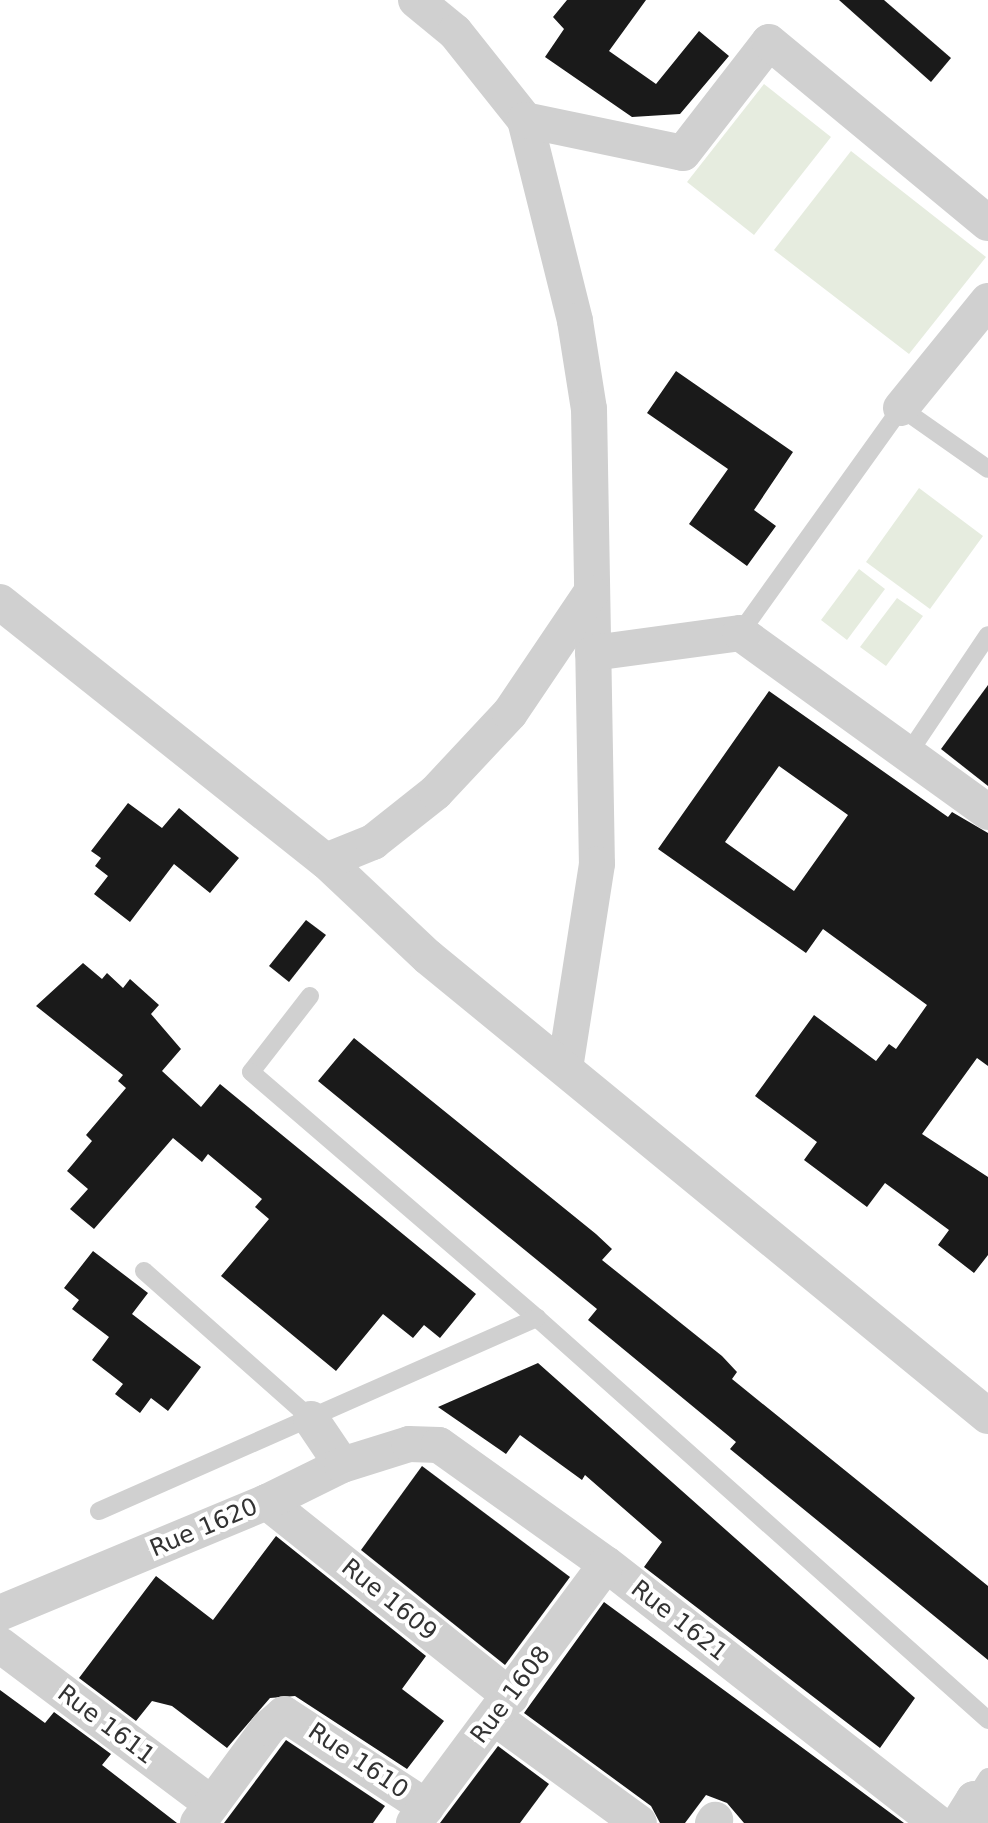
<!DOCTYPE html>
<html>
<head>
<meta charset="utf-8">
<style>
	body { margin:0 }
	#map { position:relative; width:988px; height:1823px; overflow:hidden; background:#fff; font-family:"DejaVu Sans",sans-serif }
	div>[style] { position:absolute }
	.green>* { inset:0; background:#e6ecdf }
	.building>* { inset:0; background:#1a1a1a }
	.service>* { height:18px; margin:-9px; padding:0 9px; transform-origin:9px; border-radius:9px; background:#d0d0d0 }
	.minor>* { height:36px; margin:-18px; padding:0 18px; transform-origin:18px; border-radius:18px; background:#d0d0d0 }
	span { translate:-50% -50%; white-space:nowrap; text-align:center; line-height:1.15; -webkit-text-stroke:8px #fff; paint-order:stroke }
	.street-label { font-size:24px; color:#333 }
</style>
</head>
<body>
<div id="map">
	<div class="green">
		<i style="clip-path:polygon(764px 84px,831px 137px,754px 235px,687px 182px)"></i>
		<i style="clip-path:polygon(851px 151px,986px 257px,909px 354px,774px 250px)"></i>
		<i style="clip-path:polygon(919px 488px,983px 536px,930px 609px,866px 562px)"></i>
		<i style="clip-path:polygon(859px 569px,885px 589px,847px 640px,821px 620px)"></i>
		<i style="clip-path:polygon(897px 598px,923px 616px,886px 666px,860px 647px)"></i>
	</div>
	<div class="building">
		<i style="clip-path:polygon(567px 0,646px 0,609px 51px,656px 84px,699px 31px,729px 56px,680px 114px,632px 117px,545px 57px,564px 29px,553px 17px)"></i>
		<i style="clip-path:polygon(839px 0,884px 0,951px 58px,931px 82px)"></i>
		<i style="clip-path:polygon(676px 371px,793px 452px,754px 510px,776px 526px,747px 566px,689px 524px,728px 469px,647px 413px)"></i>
		<i style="clip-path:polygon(988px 685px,988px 786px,941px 749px)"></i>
		<i style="clip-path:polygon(evenodd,769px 691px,948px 817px,952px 812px,988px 833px,988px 1066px,977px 1058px,922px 1134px,988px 1177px,988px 1255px,974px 1273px,938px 1245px,949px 1230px,885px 1183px,867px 1207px,804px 1160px,817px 1142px,755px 1096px,814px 1015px,876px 1061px,889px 1044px,896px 1049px,927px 1005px,823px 929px,806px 953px,658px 849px,769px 691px,779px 766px,848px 815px,794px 891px,725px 842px,779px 766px)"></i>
		<i style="clip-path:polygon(128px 803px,162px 828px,179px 808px,239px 858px,210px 893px,174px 864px,130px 922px,94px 894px,108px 876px,95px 866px,101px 858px,91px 851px)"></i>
		<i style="clip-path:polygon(306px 920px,326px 935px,289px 982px,269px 966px)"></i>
		<i style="clip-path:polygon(83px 963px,102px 979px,107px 973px,123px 988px,130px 979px,159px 1005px,151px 1014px,181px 1049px,162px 1071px,201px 1107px,220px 1084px,476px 1294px,440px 1338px,424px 1325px,413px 1338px,383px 1314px,336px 1371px,221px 1276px,269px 1219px,255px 1207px,262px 1199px,208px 1154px,202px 1162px,173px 1138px,94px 1229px,70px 1209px,88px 1189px,67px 1171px,92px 1141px,86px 1135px,126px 1088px,118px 1081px,123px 1075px,36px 1006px)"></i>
		<i style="clip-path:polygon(354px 1038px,596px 1234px,612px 1249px,602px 1260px,722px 1356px,737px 1372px,732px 1379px,988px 1586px,988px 1660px,730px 1449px,736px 1442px,588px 1320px,597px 1309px,318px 1081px)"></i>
		<i style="clip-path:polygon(93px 1251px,148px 1293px,132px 1314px,201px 1367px,168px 1411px,151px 1398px,140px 1413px,115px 1394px,123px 1384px,92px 1360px,109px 1337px,72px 1309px,79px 1300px,64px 1288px)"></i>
		<i style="clip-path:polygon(538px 1363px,915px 1698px,880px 1748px,644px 1567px,662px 1542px,585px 1475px,582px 1480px,520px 1435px,506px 1454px,438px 1407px)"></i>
		<i style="clip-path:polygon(422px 1466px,570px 1577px,505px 1665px,361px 1550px)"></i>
		<i style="clip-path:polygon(276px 1536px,426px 1656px,402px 1689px,444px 1721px,407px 1769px,295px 1696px,270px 1698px,227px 1748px,172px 1706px,152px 1701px,136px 1721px,79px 1678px,156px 1576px,213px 1620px)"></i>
		<i style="clip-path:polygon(604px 1602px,800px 1746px,904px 1823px,744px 1823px,727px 1803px,706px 1795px,685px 1823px,660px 1823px,651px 1806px,524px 1713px)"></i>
		<i style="clip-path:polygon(0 1690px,45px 1723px,54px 1712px,111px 1754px,102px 1765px,177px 1823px,0 1823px)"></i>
		<i style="clip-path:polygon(286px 1740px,385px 1806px,373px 1823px,224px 1823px)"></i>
		<i style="clip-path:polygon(498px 1746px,549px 1784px,520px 1823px,440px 1823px)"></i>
	</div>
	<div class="service">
		<i style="left:740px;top:633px;width:277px;rotate:-54.4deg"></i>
		<i style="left:901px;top:408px;width:106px;rotate:35deg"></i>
		<i style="left:908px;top:754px;width:143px;rotate:-56.1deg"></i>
		<i style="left:310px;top:996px;width:96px;rotate:127.8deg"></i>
		<i style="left:251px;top:1072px;width:377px;rotate:40.7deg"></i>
		<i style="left:537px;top:1318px;width:604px;rotate:41.71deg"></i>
		<i style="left:144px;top:1271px;width:223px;rotate:41.5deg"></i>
		<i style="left:99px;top:1511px;width:479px;rotate:-23.8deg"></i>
		<i style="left:974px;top:1799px;width:26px;rotate:-58deg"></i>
	</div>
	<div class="minor">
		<i style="left:416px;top:0;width:50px;rotate:39.4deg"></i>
		<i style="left:455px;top:32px;width:112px;rotate:51.5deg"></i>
		<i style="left:525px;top:120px;width:207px;rotate:76deg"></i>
		<i style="left:575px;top:321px;width:89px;rotate:81deg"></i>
		<i style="left:589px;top:409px;width:455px;rotate:89deg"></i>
		<i style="left:597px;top:864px;width:207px;rotate:98.9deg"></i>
		<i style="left:525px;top:120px;width:161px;rotate:11.8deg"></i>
		<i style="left:683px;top:153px;width:140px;rotate:-52.2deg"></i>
		<i style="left:769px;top:42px;width:284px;rotate:39.6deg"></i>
		<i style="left:901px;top:408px;width:138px;rotate:-50.9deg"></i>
		<i style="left:0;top:602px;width:416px;rotate:38.5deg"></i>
		<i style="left:326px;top:861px;width:140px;rotate:43.3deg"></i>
		<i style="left:428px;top:957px;width:724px;rotate:39.34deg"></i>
		<i style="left:593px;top:653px;width:148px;rotate:-7.7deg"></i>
		<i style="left:740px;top:633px;width:306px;rotate:35.8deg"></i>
		<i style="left:326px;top:861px;width:51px;rotate:-22deg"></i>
		<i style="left:373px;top:842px;width:80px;rotate:-38.4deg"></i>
		<i style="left:436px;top:792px;width:108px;rotate:-46.9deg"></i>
		<i style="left:510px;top:713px;width:145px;rotate:-56deg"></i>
		<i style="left:311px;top:1419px;width:55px;rotate:56deg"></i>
		<i style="left:267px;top:1502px;width:312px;rotate:38.6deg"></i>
		<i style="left:0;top:1613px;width:289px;rotate:-22.6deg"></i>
		<i style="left:267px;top:1502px;width:84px;rotate:-26.3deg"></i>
		<i style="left:342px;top:1465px;width:70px;rotate:-17.4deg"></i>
		<i style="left:409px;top:1444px;width:30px;rotate:2deg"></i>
		<i style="left:439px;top:1445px;width:205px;rotate:35.5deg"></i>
		<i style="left:606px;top:1564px;width:421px;rotate:38deg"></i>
		<i style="left:0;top:1645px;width:265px;rotate:36.9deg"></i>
		<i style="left:495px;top:1718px;width:178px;rotate:36.1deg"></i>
		<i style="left:198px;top:1823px;width:118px;rotate:-53.6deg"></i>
		<i style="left:268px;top:1728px;width:21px;rotate:-41deg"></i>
		<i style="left:284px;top:1714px;width:170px;rotate:33.2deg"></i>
		<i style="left:414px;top:1823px;width:322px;rotate:-53.4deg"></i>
		<i style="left:713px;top:1823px;width:4px;rotate:-56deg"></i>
		<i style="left:959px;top:1823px;width:28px;rotate:-58deg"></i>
		<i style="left:974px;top:1799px;width:17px;rotate:36deg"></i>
	</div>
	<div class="street-label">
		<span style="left:204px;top:1528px;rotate:-23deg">Rue 1620</span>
		<span style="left:389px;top:1600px;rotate:39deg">Rue 1609</span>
		<span style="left:679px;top:1621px;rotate:38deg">Rue 1621</span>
		<span style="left:511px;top:1695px;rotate:-53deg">Rue 1608</span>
		<span style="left:106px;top:1725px;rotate:37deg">Rue 1611</span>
		<span style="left:358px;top:1761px;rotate:34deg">Rue 1610</span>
	</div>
</div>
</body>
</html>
